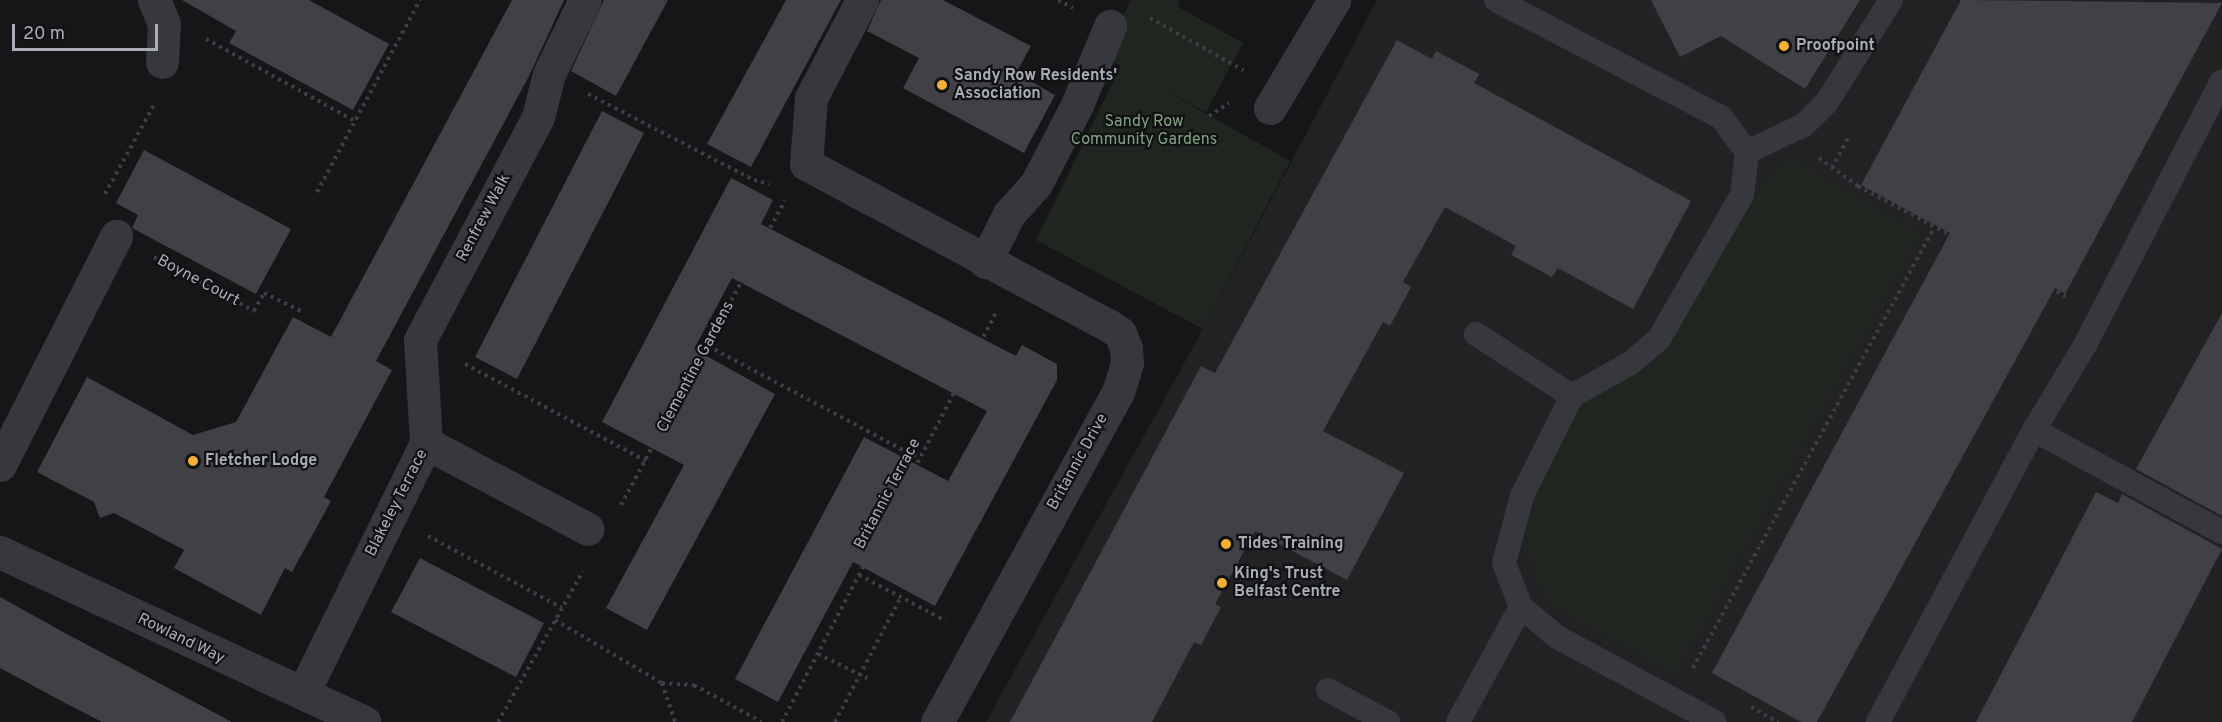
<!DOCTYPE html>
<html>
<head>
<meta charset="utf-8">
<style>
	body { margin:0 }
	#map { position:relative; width:2222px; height:722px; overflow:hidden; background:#161618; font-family:Overpass,sans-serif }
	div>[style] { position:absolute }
	.built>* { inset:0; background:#222225 }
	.green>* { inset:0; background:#1e261f }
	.building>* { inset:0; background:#404145 }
	.path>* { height:4px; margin-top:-2px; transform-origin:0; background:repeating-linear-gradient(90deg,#3d3f44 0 3px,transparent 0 7.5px) }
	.lane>* { height:24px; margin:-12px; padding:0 12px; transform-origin:12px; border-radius:12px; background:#37383d }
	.street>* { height:33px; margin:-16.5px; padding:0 16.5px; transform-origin:16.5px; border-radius:16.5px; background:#37383d }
	.dots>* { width:16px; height:16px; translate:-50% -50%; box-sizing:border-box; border:3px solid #111113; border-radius:50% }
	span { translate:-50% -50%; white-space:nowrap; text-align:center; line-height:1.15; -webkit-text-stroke:4.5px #111113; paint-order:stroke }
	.poi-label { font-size:16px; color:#a8adb8; font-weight:700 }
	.left { translate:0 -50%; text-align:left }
	.park-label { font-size:16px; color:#7fa381 }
	.street-label { font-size:16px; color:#a8adb8 }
	.scale { position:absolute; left:12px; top:24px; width:146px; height:27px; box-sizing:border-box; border:3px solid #a8adb8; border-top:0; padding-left:8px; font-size:18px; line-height:21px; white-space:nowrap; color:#a8adb8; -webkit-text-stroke:4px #111113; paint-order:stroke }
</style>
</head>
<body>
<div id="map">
	<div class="built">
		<i style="clip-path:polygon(1377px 0,2222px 0,2222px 722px,986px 722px,1203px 329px)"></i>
	</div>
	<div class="green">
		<i style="clip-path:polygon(1131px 0,1178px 0,1180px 8px,1243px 43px,1206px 112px,1155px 85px,1290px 161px,1203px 329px,1036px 240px,1121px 66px,1102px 56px)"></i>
		<i style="clip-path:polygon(1788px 158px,1919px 234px,1675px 672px,1548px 603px,1526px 547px,1535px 495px,1579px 397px,1653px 368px,1763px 182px)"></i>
	</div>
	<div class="building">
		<i style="clip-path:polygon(182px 0,309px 0,389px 44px,353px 110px,229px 43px,236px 31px)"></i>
		<i style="clip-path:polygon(512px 0,564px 0,529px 76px,376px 361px,392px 370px,324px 497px,331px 501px,292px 572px,285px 568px,261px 615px,174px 568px,184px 550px,114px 513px,100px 518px,94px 502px,37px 472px,87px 377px,193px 435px,236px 422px,293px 317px,331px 337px)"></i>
		<i style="clip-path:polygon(604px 0,668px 0,616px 96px,571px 71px)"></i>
		<i style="clip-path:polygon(786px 0,841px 0,751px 167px,707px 144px)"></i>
		<i style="clip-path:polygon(881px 0,943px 0,1031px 46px,1016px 73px,1055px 95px,1024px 153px,903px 88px,919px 58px,867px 31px)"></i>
		<i style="clip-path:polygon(1651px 0,1860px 0,1805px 89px,1721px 36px,1680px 57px)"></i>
		<i style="clip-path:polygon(1961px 0,2222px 3px,2065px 294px,2055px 288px,1817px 722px,1801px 722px,1712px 673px,1950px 233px,1861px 185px)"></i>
		<i style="clip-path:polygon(1397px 40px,1432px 59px,1436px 51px,1479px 74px,1474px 83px,1691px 201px,1633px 309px,1558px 268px,1552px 277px,1511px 255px,1516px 246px,1445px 207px,1403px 282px,1411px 287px,1390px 326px,1383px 322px,1323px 431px,1404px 473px,1347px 580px,1255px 531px,1215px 604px,1221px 607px,1201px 645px,1194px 642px,1152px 722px,1010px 722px,1201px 366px,1215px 373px)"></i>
		<i style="clip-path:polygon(602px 111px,644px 133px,517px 379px,475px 357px)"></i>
		<i style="clip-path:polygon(144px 150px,291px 229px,256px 294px,132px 228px,138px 215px,116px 203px)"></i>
		<i style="clip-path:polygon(731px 178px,773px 200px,761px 224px,1016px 356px,1022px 345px,1057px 364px,1057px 380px,935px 606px,853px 562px,778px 702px,735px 679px,864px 437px,948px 481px,987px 411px,732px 278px,694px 349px,775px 394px,647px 630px,606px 608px,684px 465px,602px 422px)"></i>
		<i style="clip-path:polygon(2222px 313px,2222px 516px,2136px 469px)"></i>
		<i style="clip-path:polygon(2096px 492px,2118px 503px,2122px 494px,2222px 549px,2132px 722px,1976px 722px)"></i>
		<i style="clip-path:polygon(420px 558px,544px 623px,516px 677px,391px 612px)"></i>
		<i style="clip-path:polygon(0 597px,65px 633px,232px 722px,102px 722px,67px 704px,0 668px)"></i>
	</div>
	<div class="path">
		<i style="left:1058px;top:0;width:17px;rotate:28deg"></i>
		<i style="left:1150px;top:18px;width:107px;rotate:29.2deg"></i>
		<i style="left:206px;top:39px;width:170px;rotate:28.8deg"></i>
		<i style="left:588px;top:94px;width:187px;rotate:27.4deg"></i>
		<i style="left:754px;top:180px;width:16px;rotate:14deg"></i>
		<i style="left:1209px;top:116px;width:24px;rotate:-33deg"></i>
		<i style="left:1819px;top:158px;width:48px;rotate:35.7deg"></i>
		<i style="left:1858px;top:186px;width:239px;rotate:28deg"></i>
		<i style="left:1832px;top:168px;width:36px;rotate:-62deg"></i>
		<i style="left:317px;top:192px;width:218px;rotate:-61.8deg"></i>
		<i style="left:105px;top:194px;width:104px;rotate:-61.2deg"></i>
		<i style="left:154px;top:257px;width:114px;rotate:28.4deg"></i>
		<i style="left:254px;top:311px;width:21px;rotate:-61deg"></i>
		<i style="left:264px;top:293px;width:43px;rotate:26deg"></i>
		<i style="left:708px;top:346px;width:240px;rotate:28.1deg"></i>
		<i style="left:465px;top:364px;width:205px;rotate:28.2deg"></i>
		<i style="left:621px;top:505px;width:346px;rotate:-61.7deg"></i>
		<i style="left:428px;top:536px;width:152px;rotate:28.2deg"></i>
		<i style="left:859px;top:575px;width:98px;rotate:27.9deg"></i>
		<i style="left:555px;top:620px;width:124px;rotate:30.5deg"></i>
		<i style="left:662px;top:683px;width:41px;rotate:71.6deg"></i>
		<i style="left:818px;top:654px;width:55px;rotate:26.1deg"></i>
		<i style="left:1693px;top:668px;width:502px;rotate:-61.29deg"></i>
		<i style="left:662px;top:683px;width:32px;rotate:4deg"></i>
		<i style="left:694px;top:685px;width:77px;rotate:28.6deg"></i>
		<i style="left:1751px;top:707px;width:31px;rotate:29deg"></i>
		<i style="left:498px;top:722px;width:173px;rotate:-60.6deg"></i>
		<i style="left:782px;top:722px;width:462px;rotate:-62.4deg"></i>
		<i style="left:835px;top:722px;width:141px;rotate:-62.2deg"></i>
	</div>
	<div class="lane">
		<i style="left:1496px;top:0;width:254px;rotate:27.5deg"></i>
		<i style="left:1721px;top:117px;width:44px;rotate:53.4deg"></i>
		<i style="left:1747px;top:152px;width:43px;rotate:96.6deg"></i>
		<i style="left:1742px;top:195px;width:166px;rotate:120deg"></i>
		<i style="left:1659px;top:339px;width:39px;rotate:140deg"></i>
		<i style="left:1629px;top:364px;width:65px;rotate:150.7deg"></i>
		<i style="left:1572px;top:396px;width:112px;rotate:116.6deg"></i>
		<i style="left:1522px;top:496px;width:69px;rotate:105deg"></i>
		<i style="left:1504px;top:563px;width:47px;rotate:68.9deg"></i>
		<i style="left:1521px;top:607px;width:47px;rotate:39.8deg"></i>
		<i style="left:1557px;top:637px;width:179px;rotate:28.3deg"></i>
		<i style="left:1747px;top:152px;width:63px;rotate:-25.3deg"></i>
		<i style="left:1804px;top:125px;width:33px;rotate:-45deg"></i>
		<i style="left:1827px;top:102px;width:120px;rotate:-57.9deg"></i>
		<i style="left:1476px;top:334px;width:114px;rotate:32.9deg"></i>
		<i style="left:2034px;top:430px;width:214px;rotate:28.5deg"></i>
		<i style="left:1328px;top:690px;width:68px;rotate:28.1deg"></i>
		<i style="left:1458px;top:722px;width:131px;rotate:-61.3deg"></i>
		<i style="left:1878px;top:722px;width:331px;rotate:-61.9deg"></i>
		<i style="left:2034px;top:430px;width:99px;rotate:-59deg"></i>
		<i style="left:2085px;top:345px;width:297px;rotate:-62.6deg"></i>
	</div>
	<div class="street">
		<i style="left:154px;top:0;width:26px;rotate:67deg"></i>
		<i style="left:164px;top:24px;width:38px;rotate:93deg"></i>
		<i style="left:862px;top:0;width:110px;rotate:117.5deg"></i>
		<i style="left:811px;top:98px;width:66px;rotate:94.3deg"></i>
		<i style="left:806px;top:164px;width:342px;rotate:28.1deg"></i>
		<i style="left:1108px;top:325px;width:14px;rotate:34deg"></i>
		<i style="left:1120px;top:333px;width:16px;rotate:68deg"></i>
		<i style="left:1126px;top:348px;width:15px;rotate:86deg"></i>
		<i style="left:1127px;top:363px;width:28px;rotate:107deg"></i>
		<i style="left:1119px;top:390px;width:379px;rotate:118.7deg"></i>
		<i style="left:1270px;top:108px;width:126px;rotate:-59.3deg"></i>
		<i style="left:985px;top:262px;width:54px;rotate:-63.4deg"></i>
		<i style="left:1009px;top:214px;width:40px;rotate:-48deg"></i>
		<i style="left:1036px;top:184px;width:89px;rotate:-62.6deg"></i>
		<i style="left:1077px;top:105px;width:86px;rotate:-67.3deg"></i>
		<i style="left:426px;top:443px;width:103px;rotate:-93.3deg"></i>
		<i style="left:420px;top:340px;width:252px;rotate:-62.1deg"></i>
		<i style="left:538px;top:117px;width:44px;rotate:-75.7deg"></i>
		<i style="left:549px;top:74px;width:82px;rotate:-64.1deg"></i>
		<i style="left:0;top:465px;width:257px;rotate:-63.1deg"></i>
		<i style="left:0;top:552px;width:402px;rotate:25deg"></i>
		<i style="left:303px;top:693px;width:279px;rotate:-63.8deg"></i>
		<i style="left:426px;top:443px;width:183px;rotate:28deg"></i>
	</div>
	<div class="dots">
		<i style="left:1784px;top:46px;background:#f2b134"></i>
		<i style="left:942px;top:85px;background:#f2b134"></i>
		<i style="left:193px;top:461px;background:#f2b134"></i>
		<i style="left:1226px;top:544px;background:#f2b134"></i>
		<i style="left:1222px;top:583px;background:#f2b134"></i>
	</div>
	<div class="poi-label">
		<span class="left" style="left:1796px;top:46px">Proofpoint</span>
		<span class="left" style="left:954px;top:85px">Sandy Row Residents'<br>Association</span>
		<span class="left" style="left:205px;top:461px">Fletcher Lodge</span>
		<span class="left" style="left:1238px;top:544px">Tides Training</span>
		<span class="left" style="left:1234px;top:583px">King's Trust<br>Belfast Centre</span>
	</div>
	<div class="park-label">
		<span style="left:1144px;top:131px">Sandy Row<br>Community Gardens</span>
	</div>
	<div class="street-label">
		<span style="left:484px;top:218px;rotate:-62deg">Renfrew Walk</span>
		<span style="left:198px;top:281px;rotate:28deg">Boyne Court</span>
		<span style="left:696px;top:367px;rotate:-62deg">Clementine Gardens</span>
		<span style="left:1078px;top:462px;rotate:-61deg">Britannic Drive</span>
		<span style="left:888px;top:494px;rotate:-62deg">Britannic Terrace</span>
		<span style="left:397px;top:503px;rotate:-63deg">Blakeley Terrace</span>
		<span style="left:181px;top:639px;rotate:26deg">Rowland Way</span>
	</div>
	<div class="scale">20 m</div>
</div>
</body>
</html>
